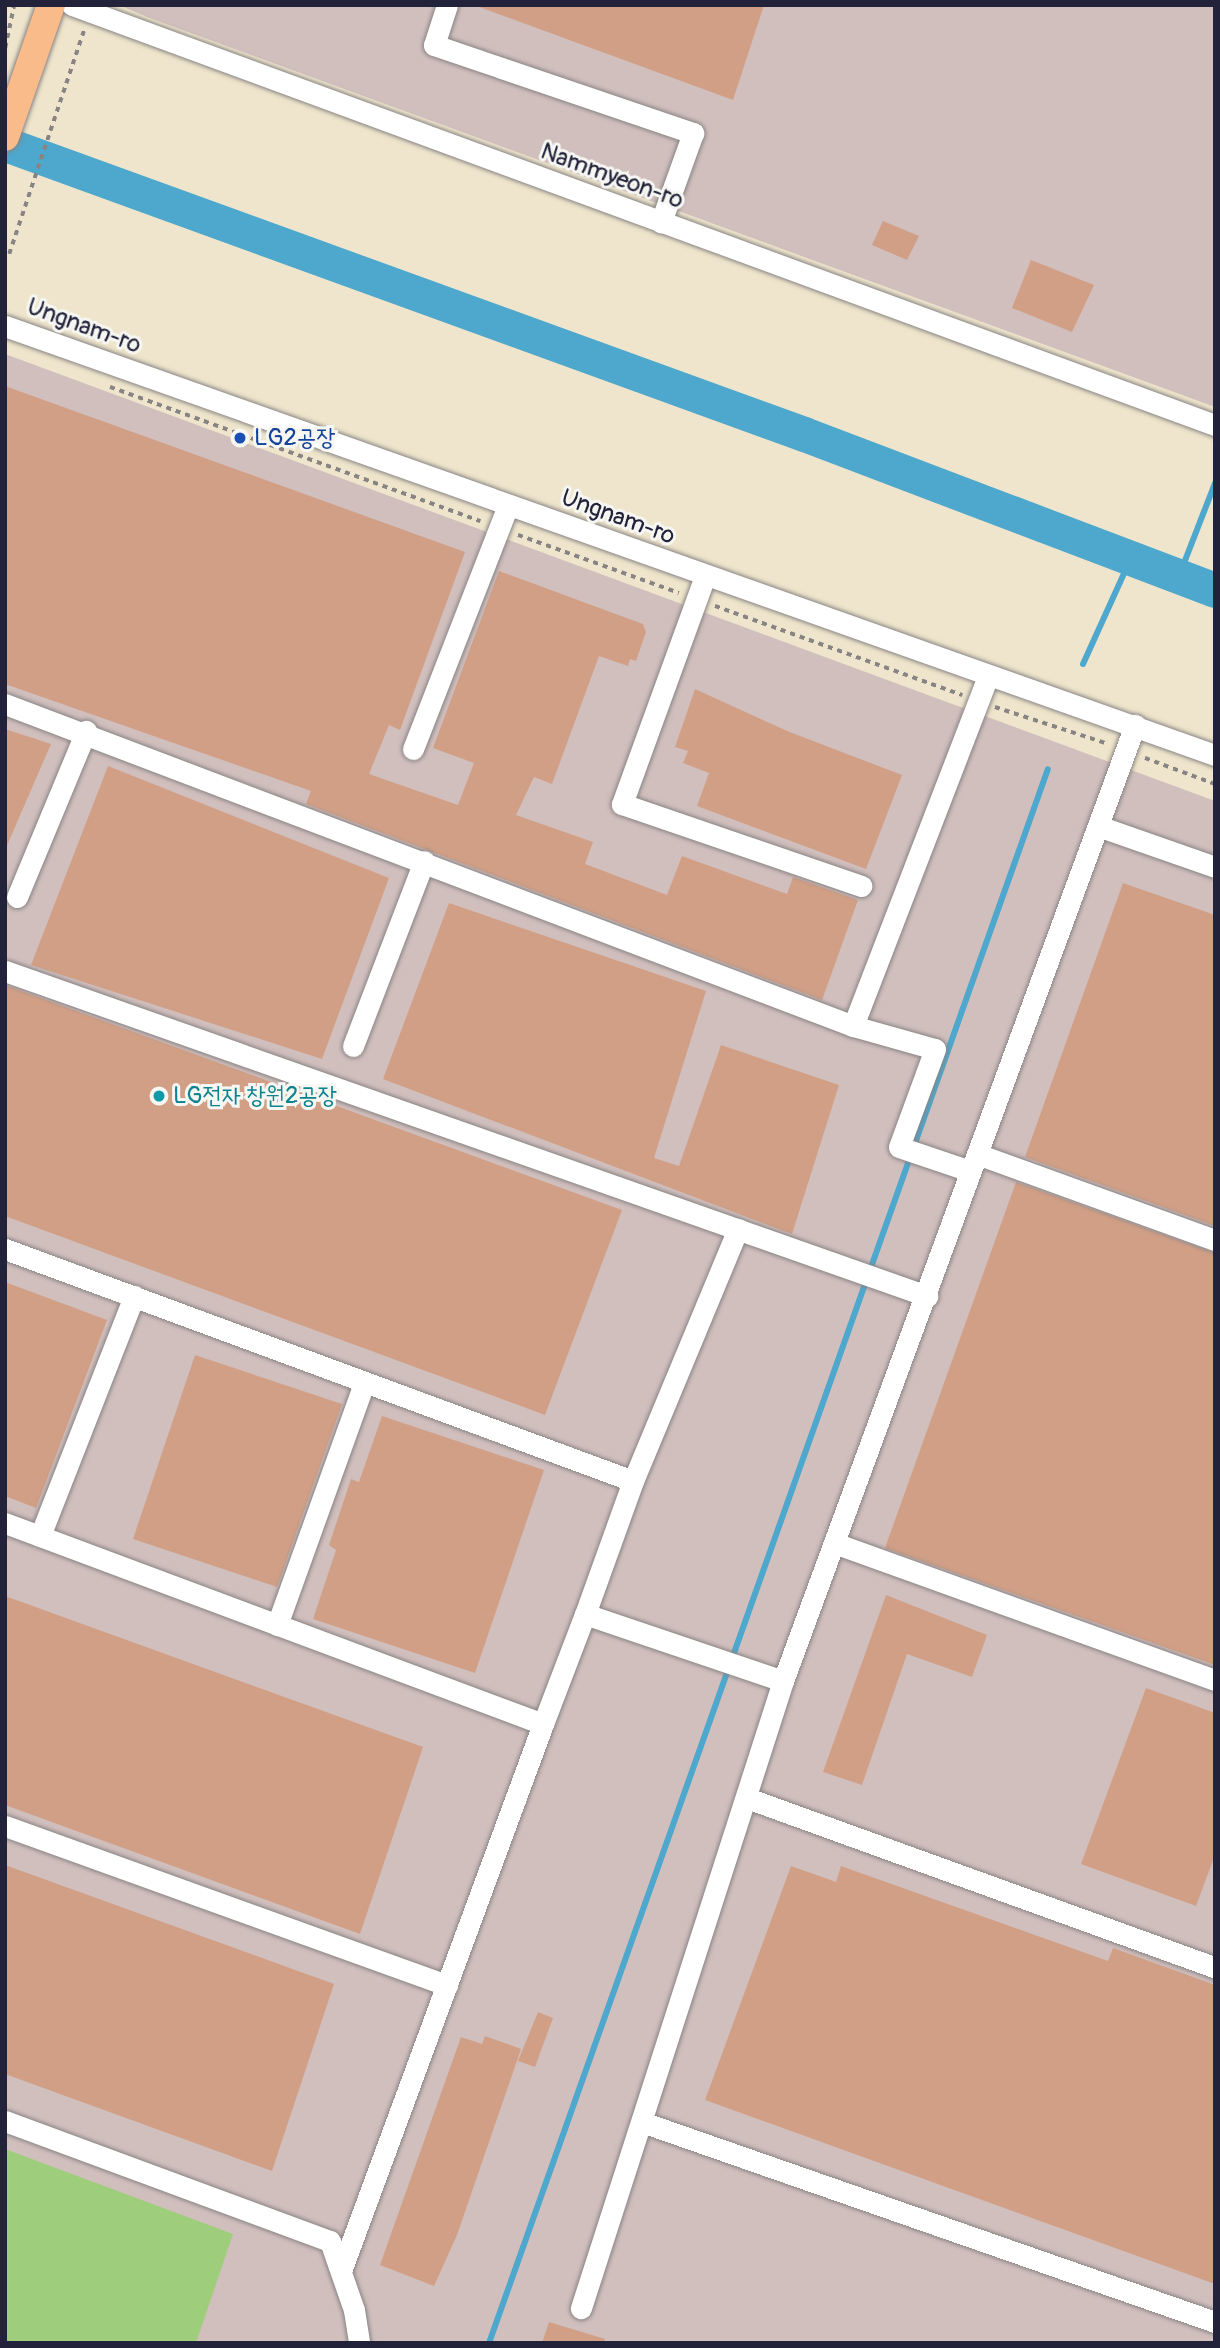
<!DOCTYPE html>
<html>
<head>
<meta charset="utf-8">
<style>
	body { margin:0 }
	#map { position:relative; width:1220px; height:2348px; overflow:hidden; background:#efe5cc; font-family:Pangolin,"Poor Story",sans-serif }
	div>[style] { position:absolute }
	.industrial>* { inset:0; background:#d1bfbd }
	.green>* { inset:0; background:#9ecd7c }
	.stream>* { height:6px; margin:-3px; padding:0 3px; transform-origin:3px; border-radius:3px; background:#4ea7cc }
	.river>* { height:35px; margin:-17.5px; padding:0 17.5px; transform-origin:17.5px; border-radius:17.5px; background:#4ea7cc }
	.building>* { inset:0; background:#d19f86 }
	.path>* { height:3.5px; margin-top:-1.75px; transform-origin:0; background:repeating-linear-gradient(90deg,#888484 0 5px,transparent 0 10px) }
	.roads { filter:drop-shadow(0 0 2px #888484) drop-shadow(0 0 2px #888484) }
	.minor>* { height:21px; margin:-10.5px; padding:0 10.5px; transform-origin:10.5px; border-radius:10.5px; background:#fff }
	.major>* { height:28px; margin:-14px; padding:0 14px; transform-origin:14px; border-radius:14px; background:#fabb8b }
	.dots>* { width:19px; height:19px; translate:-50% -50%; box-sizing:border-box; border:4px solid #f6f6f2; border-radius:50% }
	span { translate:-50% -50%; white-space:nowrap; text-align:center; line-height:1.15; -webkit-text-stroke:6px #f6f6f2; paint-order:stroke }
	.street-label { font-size:24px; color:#22223b }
	.transit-label { font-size:24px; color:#164399 }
	.left { translate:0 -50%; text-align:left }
	.culture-label { font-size:24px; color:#0d838f }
	.frame { position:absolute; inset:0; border:7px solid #22223b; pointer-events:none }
</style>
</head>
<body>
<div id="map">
	<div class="industrial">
		<i style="clip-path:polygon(119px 5px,1215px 5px,1215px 407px,147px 17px)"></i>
		<i style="clip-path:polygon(5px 354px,1215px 801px,1215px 2343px,5px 2343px)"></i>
	</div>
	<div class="green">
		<i style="clip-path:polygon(5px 2149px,233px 2234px,196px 2343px,5px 2343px)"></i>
	</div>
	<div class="stream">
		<i style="left:1179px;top:576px;width:100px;rotate:-68.8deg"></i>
		<i style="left:1083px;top:664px;width:116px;rotate:-65.6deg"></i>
		<i style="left:489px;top:2343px;width:1670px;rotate:-70.45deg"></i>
	</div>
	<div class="river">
		<i style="left:5px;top:144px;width:850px;rotate:19.95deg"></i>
		<i style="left:804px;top:434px;width:440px;rotate:20.8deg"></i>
	</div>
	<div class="building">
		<i style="clip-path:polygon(474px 5px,764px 5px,733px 100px)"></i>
		<i style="clip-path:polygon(883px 221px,919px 236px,907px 260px,872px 245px)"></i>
		<i style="clip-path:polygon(1031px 260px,1094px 285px,1072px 332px,1012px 308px)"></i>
		<i style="clip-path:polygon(5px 386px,465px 552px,400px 730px,389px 725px,369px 774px,458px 805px,474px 763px,433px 748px,499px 571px,643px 624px,646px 632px,636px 661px,630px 659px,628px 666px,599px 656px,552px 784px,534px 777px,516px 815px,593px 842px,585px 864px,667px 895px,682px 856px,787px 894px,793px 877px,858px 900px,822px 1000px,306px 804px,311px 791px,5px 684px)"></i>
		<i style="clip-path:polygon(695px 689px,787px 731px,902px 775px,866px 869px,697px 806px,709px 773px,683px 763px,688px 751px,675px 747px)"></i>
		<i style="clip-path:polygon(5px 729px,51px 744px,5px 850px)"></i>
		<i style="clip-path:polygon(108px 766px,389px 878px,322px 1059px,31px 965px)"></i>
		<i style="clip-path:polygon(1123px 883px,1215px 915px,1215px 1226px,1025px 1157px)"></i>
		<i style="clip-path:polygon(449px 903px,706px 991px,654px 1158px,679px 1166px,721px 1045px,839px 1085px,792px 1234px,383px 1079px)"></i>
		<i style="clip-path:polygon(5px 985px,622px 1210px,545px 1415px,5px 1216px)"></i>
		<i style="clip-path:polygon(1016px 1182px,1215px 1253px,1215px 1665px,885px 1548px)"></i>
		<i style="clip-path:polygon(5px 1282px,107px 1320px,36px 1508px,5px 1496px)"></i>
		<i style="clip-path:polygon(195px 1355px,342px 1404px,277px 1587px,133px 1539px)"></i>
		<i style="clip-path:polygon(382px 1416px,544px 1470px,475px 1673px,313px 1619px,336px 1550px,329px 1545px,351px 1479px,359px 1482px)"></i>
		<i style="clip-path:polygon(886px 1595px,987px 1635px,972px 1677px,907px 1654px,862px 1785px,823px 1772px)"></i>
		<i style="clip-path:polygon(5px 1596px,423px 1747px,360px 1934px,5px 1805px)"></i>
		<i style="clip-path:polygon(1146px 1688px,1215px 1713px,1215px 1855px,1196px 1906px,1081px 1864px)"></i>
		<i style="clip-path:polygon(5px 1865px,334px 1984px,272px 2171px,5px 2074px)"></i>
		<i style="clip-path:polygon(791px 1866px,836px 1882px,841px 1866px,1108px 1961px,1113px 1948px,1215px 1985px,1215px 2284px,705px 2100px)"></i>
		<i style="clip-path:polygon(538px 2012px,553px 2018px,535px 2067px,518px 2061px)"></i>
		<i style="clip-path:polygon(485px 2036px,521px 2049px,457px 2235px,434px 2286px,380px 2265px,461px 2037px,482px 2044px)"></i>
		<i style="clip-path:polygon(549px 2322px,605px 2339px,604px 2343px,542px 2343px)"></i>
	</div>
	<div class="path">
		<i style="left:5px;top:48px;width:44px;rotate:-78.2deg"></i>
		<i style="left:9px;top:254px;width:236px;rotate:-71.5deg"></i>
		<i style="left:110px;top:387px;width:394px;rotate:19.9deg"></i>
		<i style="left:518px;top:535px;width:171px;rotate:19.8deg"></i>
		<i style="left:715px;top:606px;width:263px;rotate:19.8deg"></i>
		<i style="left:995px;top:707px;width:119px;rotate:18.1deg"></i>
		<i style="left:1145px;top:758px;width:75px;rotate:20.4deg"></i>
	</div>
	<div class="roads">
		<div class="minor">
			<i style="left:72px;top:5px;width:1218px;rotate:20.18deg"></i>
			<i style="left:447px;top:5px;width:42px;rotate:108deg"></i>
			<i style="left:434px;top:45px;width:274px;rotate:18.8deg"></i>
			<i style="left:693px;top:133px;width:95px;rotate:109.8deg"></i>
			<i style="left:5px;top:326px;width:1284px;rotate:19.52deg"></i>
			<i style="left:705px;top:576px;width:243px;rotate:110deg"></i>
			<i style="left:622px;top:804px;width:253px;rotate:18.9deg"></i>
			<i style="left:5px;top:704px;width:907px;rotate:20.79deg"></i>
			<i style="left:853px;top:1026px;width:85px;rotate:15.7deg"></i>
			<i style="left:935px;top:1049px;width:104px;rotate:110.2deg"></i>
			<i style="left:899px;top:1147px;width:75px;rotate:18.7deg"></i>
			<i style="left:413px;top:749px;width:262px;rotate:-68.7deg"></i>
			<i style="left:1098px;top:826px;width:124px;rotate:19.3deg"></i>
			<i style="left:17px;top:897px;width:180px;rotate:-67.4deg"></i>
			<i style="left:5px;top:971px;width:978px;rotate:19.42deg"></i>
			<i style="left:853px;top:1026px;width:374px;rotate:-68.9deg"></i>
			<i style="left:353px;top:1046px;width:198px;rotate:-69deg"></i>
			<i style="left:977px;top:1154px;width:253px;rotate:19.9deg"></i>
			<i style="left:5px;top:1249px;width:669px;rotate:20.28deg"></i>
			<i style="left:633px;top:1481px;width:141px;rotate:109.8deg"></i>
			<i style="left:585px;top:1614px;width:209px;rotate:18.7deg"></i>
			<i style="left:783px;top:1681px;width:659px;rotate:107.86deg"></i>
			<i style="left:633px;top:1481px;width:273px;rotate:-67.4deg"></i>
			<i style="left:5px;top:1523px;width:574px;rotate:20.49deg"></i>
			<i style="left:543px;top:1724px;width:118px;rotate:-69.1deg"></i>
			<i style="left:40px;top:1536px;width:258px;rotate:-68.6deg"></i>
			<i style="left:834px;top:1543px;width:405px;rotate:19.8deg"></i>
			<i style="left:277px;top:1625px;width:257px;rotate:-70.2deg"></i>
			<i style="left:783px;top:1681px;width:1019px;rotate:-69.79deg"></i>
			<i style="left:747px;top:1798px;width:498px;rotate:19.9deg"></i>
			<i style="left:5px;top:1826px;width:470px;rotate:19.8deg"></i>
			<i style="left:5px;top:2121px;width:346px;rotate:20.3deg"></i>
			<i style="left:330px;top:2241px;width:73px;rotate:70.8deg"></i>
			<i style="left:354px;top:2310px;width:33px;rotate:81deg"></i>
			<i style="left:642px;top:2122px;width:607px;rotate:19.24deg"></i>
			<i style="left:341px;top:2271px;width:583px;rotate:-69.73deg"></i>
		</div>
		<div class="major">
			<i style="left:5px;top:137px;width:140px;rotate:-70.8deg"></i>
		</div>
	</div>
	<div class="dots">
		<i style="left:240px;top:438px;background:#1a4fb4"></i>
		<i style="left:159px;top:1096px;background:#0f9aa8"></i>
	</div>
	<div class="street-label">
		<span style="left:612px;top:176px;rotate:20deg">Nammyeon-ro</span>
		<span style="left:84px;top:326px;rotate:20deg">Ungnam-ro</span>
		<span style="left:618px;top:517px;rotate:20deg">Ungnam-ro</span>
	</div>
	<div class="transit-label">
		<span class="left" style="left:254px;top:438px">LG2공장</span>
	</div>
	<div class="culture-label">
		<span class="left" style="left:173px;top:1096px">LG전자 창원2공장</span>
	</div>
	<div class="frame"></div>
</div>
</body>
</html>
